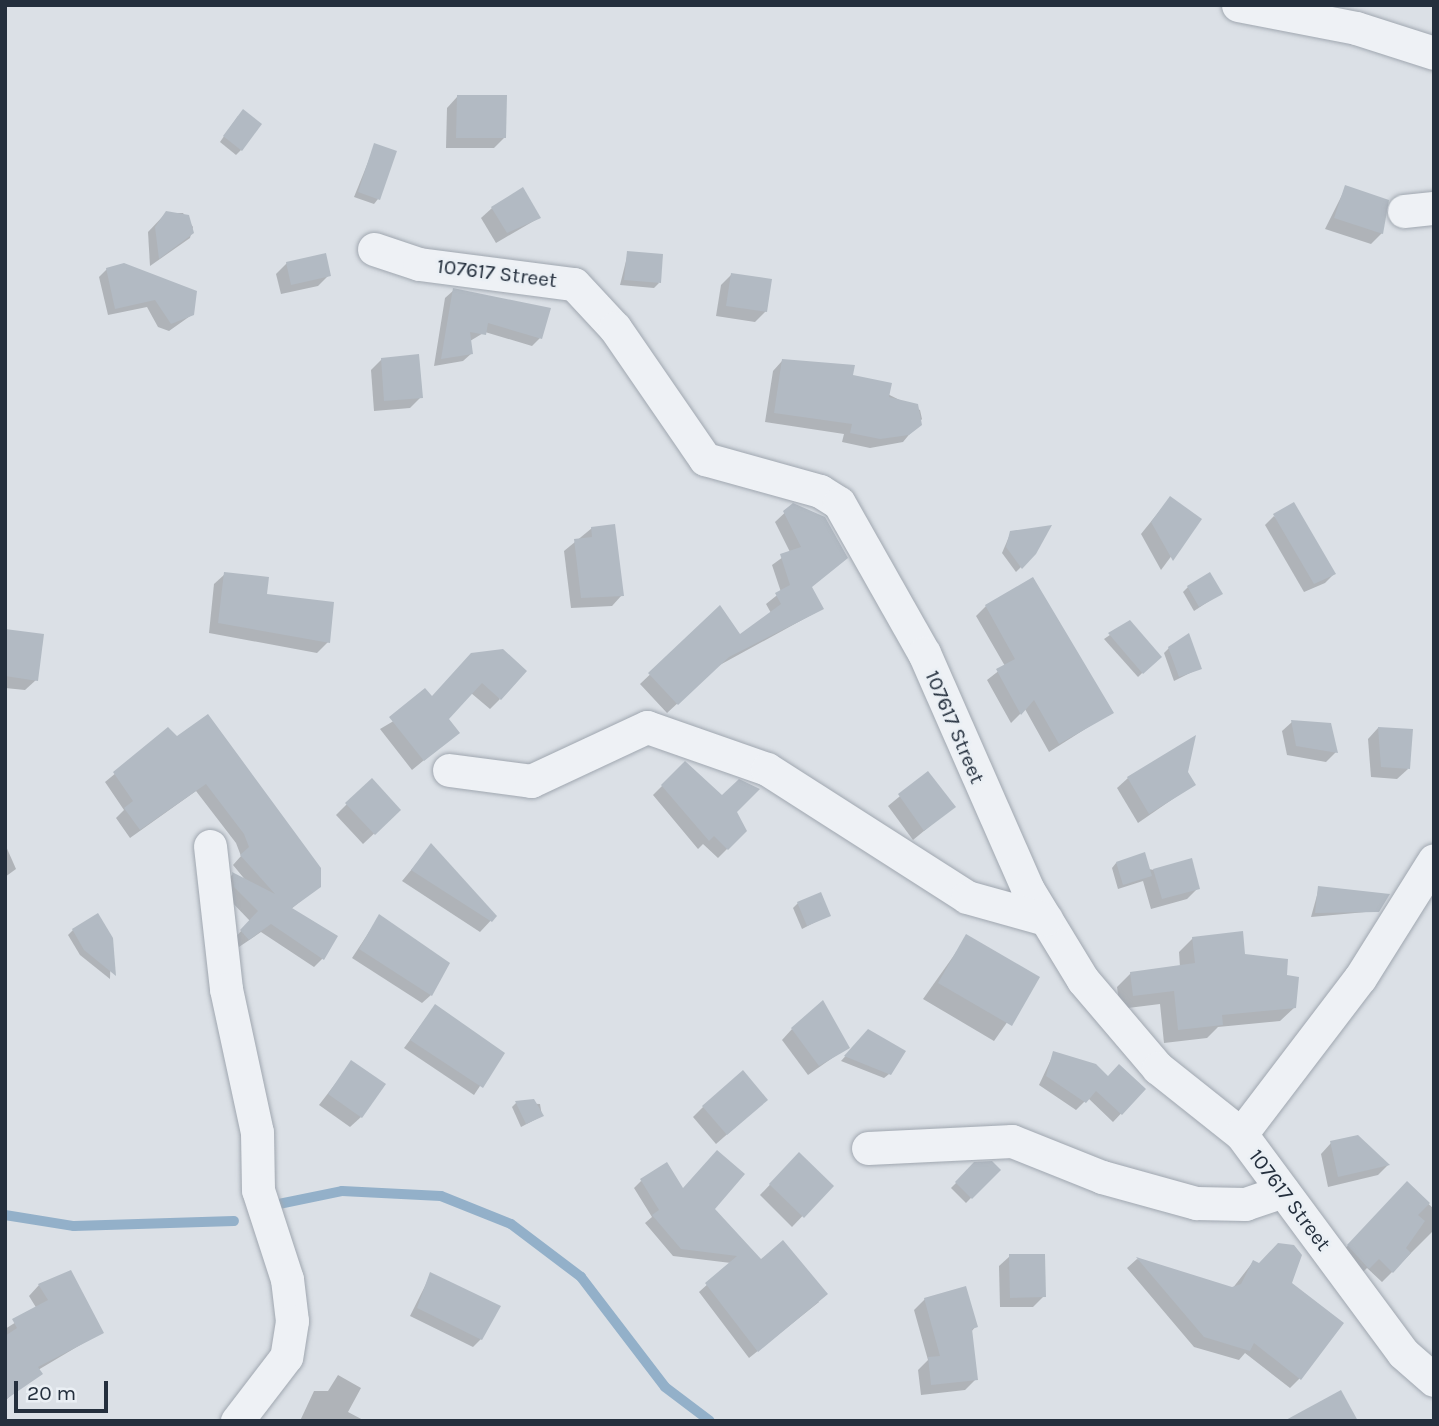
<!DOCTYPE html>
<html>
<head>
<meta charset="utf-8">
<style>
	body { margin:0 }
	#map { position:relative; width:1439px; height:1426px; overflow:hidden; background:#dbe0e6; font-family:Karla,sans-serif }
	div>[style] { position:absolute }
	.shadow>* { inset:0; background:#0003 }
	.stream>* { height:10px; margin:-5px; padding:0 5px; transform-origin:5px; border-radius:5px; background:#93b0c9 }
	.building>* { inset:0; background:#b2bac3 }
	.roads { filter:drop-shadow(0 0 2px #a0a7b0) drop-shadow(0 0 2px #a0a7b0) }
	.minor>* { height:33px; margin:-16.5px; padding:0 16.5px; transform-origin:16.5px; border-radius:16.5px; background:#eef1f5 }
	span { translate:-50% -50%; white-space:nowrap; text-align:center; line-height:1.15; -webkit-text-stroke:5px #eaeff4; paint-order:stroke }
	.street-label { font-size:21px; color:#242f3d }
	.frame { position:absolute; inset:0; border:7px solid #242f3d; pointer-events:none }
	.scale { position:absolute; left:14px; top:1381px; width:94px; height:32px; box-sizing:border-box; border:4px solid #242f3d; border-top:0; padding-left:9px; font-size:21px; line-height:24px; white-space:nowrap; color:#242f3d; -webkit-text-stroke:5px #eaeff4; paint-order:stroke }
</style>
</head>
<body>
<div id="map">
	<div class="shadow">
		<i style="clip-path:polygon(457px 97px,505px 137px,494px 148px,446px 148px,447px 108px)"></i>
		<i style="clip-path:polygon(238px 116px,241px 150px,236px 155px,220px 142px)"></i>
		<i style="clip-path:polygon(375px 145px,378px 199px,374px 204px,354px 197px)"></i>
		<i style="clip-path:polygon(1346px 187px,1382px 233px,1371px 244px,1325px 229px)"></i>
		<i style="clip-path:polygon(492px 208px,539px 218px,496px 243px,481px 218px)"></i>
		<i style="clip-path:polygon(166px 213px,183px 213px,193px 227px,190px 238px,150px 266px,148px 232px)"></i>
		<i style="clip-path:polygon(628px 253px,659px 283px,654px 288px,620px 285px)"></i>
		<i style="clip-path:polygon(287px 263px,329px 275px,318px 286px,281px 294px,276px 274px)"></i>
		<i style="clip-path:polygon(107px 269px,193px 314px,169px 331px,158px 327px,147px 307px,108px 315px,99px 277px)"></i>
		<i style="clip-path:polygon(731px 275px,766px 311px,755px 322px,716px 316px,721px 285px)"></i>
		<i style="clip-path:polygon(454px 290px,540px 338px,532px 346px,485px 332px,470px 341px,472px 353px,463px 361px,434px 366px,445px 298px)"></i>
		<i style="clip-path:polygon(382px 359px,421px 397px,410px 408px,374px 411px,371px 370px)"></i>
		<i style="clip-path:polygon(782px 361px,851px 376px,920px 410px,922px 419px,903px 442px,870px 448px,842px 442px,844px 434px,765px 422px,773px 371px)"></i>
		<i style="clip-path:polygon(1170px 498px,1199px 519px,1161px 570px,1141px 534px)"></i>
		<i style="clip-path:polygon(793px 505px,810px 588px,822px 609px,718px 666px,667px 713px,640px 684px,720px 608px,739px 636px,771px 613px,766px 604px,781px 592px,772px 565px,790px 552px,775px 522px)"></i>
		<i style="clip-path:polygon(1274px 516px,1334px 574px,1325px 583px,1304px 592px,1265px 525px)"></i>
		<i style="clip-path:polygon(592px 528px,622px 595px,612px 606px,571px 608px,564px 551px)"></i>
		<i style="clip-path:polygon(1011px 532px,1035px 553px,1016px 572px,1002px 553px)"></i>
		<i style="clip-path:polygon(225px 574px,328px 642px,317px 653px,209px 633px,214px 584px)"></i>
		<i style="clip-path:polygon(1188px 587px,1220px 594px,1194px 611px,1183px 592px)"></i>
		<i style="clip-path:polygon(986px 606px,1112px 712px,1049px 752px,1025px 709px,1011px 723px,987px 680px,1005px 666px,976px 616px)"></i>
		<i style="clip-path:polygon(1129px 622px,1159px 657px,1138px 677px,1104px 639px)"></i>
		<i style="clip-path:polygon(5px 630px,36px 680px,25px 690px,5px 688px)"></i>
		<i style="clip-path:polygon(1169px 648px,1200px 668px,1174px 681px,1164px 653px)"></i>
		<i style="clip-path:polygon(472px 654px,500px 699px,490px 709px,471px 693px,447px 719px,457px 733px,412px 770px,380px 729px,431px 699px)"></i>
		<i style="clip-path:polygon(1292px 722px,1336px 752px,1326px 762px,1287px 755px,1282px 731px)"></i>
		<i style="clip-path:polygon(1378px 728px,1408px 769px,1397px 779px,1371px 777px,1368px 739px)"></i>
		<i style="clip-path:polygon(168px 730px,319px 886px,291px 909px,323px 958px,314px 967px,261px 932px,239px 947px,233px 940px,250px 921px,226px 896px,224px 883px,233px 874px,247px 882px,233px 865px,241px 856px,236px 843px,196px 791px,130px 838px,116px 818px,124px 810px,105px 782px)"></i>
		<i style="clip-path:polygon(685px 763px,735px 812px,745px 831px,718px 858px,703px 844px,698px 849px,653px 795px)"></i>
		<i style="clip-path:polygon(928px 773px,953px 807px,913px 840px,888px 806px)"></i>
		<i style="clip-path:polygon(1186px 773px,1193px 785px,1138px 823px,1117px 788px,1128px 778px)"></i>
		<i style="clip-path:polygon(347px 804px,399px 810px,363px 844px,336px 815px)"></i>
		<i style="clip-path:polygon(5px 844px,16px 869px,5px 877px)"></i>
		<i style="clip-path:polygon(431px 846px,495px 916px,480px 932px,402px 881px)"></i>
		<i style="clip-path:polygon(1116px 863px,1154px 870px,1198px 888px,1187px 899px,1151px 909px,1143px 881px,1118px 889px,1112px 868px)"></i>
		<i style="clip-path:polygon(1319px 888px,1377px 911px,1311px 917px)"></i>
		<i style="clip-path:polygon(798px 903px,829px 915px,802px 929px,793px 908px)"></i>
		<i style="clip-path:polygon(379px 917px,431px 995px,422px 1003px,352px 958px)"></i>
		<i style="clip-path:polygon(73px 930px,111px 939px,110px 979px,80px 955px,68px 935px)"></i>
		<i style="clip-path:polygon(967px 937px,1038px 978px,994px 1041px,923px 999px)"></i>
		<i style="clip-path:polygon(1193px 938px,1285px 977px,1295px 1007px,1280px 1021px,1218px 1027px,1207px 1038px,1164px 1043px,1160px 1004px,1120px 1009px,1117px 987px,1131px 973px,1180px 967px,1179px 952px)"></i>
		<i style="clip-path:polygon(435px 1006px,502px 1053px,474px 1095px,404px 1048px)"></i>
		<i style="clip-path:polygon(792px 1029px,848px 1047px,808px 1075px,782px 1040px)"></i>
		<i style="clip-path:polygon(868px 1031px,889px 1074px,884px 1078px,841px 1061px)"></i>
		<i style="clip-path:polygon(1054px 1053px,1107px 1078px,1144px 1089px,1113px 1122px,1088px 1098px,1076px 1110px,1039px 1085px)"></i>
		<i style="clip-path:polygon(352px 1062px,361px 1117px,350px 1127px,319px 1105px)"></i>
		<i style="clip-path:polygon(516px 1103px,540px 1104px,542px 1116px,521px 1127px,512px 1107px)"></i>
		<i style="clip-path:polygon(703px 1107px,755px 1110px,716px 1144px,693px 1117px)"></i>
		<i style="clip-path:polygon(1331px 1143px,1388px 1165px,1378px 1175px,1328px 1187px,1321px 1154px)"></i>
		<i style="clip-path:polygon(799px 1154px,831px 1186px,792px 1227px,760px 1195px)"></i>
		<i style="clip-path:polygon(975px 1164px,998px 1170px,966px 1203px,951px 1188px)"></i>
		<i style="clip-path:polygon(641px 1181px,682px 1190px,713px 1209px,761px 1262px,819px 1302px,749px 1358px,699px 1292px,731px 1263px,673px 1256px,645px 1223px,652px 1217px,634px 1188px)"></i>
		<i style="clip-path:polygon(1407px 1184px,1434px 1209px,1434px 1230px,1382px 1282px,1367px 1268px,1357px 1278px,1338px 1256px)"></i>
		<i style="clip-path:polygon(1010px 1256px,1044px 1296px,1033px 1307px,1000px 1307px,999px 1266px)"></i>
		<i style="clip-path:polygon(1137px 1259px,1232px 1289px,1253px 1262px,1290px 1284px,1300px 1378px,1290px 1388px,1245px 1353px,1239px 1360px,1194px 1347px,1127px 1268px)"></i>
		<i style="clip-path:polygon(431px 1274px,481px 1339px,473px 1347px,410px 1316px)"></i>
		<i style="clip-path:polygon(39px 1285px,102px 1332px,38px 1370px,5px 1401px,5px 1329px,37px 1309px,29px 1296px)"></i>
		<i style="clip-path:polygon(925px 1299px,976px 1326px,971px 1332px,976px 1379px,965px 1390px,921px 1395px,918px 1370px,928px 1360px,914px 1310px)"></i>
		<i style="clip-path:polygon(338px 1375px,361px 1388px,348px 1412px,365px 1421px,300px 1421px,314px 1391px,328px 1391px)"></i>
	</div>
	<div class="stream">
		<i style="left:274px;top:1205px;width:69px;rotate:-11.6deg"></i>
		<i style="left:342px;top:1191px;width:99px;rotate:2.9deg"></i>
		<i style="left:441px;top:1196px;width:75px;rotate:21.8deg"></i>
		<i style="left:511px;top:1224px;width:88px;rotate:37.1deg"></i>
		<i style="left:581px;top:1277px;width:138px;rotate:52.6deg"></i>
		<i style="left:665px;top:1387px;width:56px;rotate:37.1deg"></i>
		<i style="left:5px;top:1215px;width:70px;rotate:9.1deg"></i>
		<i style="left:74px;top:1226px;width:160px;rotate:-1.8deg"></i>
	</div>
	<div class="building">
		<i style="clip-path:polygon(457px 95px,507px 95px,506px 138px,456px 138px)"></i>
		<i style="clip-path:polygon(243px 109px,262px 124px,242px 151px,223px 136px)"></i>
		<i style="clip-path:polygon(374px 143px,397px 151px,380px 200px,358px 192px)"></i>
		<i style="clip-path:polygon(1345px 185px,1389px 200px,1383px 234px,1334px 218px)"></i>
		<i style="clip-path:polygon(523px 187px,541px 218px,507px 233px,491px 207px)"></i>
		<i style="clip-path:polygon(166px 211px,189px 215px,194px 233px,159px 259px,155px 227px)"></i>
		<i style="clip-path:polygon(627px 251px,663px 254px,661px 283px,624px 280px)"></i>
		<i style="clip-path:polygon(326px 253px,331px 276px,291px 285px,286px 262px)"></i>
		<i style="clip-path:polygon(124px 263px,197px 291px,194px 315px,171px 324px,155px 300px,115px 309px,106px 268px)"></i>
		<i style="clip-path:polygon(731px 273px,772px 279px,767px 312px,726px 306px)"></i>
		<i style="clip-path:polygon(453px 288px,551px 308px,542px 339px,488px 323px,486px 335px,470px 332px,473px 354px,441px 359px)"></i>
		<i style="clip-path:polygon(419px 354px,423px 398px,384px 401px,381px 358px)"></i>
		<i style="clip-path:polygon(782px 359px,855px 365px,853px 375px,892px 383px,889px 397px,918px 404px,922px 425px,909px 435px,880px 439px,850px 433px,852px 424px,774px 413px)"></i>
		<i style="clip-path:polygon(1170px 496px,1202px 519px,1173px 561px,1151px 522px)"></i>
		<i style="clip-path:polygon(1294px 502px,1336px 574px,1314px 584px,1273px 514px)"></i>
		<i style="clip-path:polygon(793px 503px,825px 517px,848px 558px,812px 587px,824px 609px,729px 657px,678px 705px,648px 673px,720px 605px,740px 634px,781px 604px,775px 593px,790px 585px,780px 554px,801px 547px,783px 511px)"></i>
		<i style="clip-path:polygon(615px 524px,624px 596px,581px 598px,574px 539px,592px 537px,591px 527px)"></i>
		<i style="clip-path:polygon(1052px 525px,1036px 554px,1022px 569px,1006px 547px,1010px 531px)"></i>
		<i style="clip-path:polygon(224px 572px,269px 577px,267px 594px,334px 602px,330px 643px,218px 623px)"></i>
		<i style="clip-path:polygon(1210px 572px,1223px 594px,1199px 607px,1187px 586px)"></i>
		<i style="clip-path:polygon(1033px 577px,1114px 713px,1059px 744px,1034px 700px,1021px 715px,996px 669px,1015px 659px,985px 605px)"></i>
		<i style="clip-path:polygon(1130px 620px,1162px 657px,1143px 674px,1108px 633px)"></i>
		<i style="clip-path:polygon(5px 629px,44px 634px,38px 681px,5px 676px)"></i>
		<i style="clip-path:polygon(1189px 633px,1202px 669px,1179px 677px,1168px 647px)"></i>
		<i style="clip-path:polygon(503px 649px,527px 671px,501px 700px,482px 683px,449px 719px,460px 733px,424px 761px,389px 717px,425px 688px,432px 696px,471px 653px)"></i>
		<i style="clip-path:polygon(208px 714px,321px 868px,321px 887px,292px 908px,338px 936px,324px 960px,271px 924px,249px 940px,240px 930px,258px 911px,234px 887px,232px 872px,275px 894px,240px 855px,249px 847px,244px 834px,206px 784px,140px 830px,124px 808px,133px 801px,113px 772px,168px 727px,177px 736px)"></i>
		<i style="clip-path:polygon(1291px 720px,1331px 723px,1338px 753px,1296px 746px)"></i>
		<i style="clip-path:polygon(1378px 727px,1413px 729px,1410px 769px,1381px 767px)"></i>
		<i style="clip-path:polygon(1196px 735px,1188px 772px,1196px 785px,1149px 814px,1127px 777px)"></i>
		<i style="clip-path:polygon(685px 761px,722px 795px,739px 779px,760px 789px,737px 812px,747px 831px,728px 850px,714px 836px,709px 841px,661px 785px)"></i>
		<i style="clip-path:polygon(928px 771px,956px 807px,924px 831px,898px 794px)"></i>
		<i style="clip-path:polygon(372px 778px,401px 810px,375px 835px,345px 803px)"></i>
		<i style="clip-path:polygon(431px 843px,497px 916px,492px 922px,411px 870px)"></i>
		<i style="clip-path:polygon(1145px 852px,1152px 876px,1123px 885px,1116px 862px)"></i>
		<i style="clip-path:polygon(1192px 858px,1200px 889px,1162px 899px,1153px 869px)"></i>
		<i style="clip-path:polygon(1318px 886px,1390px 894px,1379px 912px,1315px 913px)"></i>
		<i style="clip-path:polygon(821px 892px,831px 916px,807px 926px,797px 902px)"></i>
		<i style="clip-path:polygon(98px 913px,113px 938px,116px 976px,84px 950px,72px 929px)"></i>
		<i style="clip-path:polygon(379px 914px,450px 963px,432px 996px,359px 949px)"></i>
		<i style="clip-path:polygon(1243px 931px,1245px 954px,1288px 959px,1287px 975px,1299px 977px,1296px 1008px,1222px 1015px,1223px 1025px,1178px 1030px,1174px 991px,1133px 996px,1130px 972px,1195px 963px,1192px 937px)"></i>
		<i style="clip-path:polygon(966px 934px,1040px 977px,1012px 1026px,938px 983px)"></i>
		<i style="clip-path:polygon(823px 1000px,850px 1048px,819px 1066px,791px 1028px)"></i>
		<i style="clip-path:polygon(435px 1004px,505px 1053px,483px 1088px,410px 1040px)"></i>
		<i style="clip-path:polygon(868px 1029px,906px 1051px,891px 1075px,844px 1056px)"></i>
		<i style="clip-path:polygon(1053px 1051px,1096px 1064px,1108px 1076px,1119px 1064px,1146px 1089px,1122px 1115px,1096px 1091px,1086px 1103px,1046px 1076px)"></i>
		<i style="clip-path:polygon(351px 1060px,386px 1084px,362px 1118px,328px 1094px)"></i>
		<i style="clip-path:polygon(743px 1070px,768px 1100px,727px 1135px,702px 1106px)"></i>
		<i style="clip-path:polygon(534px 1099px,544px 1116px,526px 1124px,515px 1101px)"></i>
		<i style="clip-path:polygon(1358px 1135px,1390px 1165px,1338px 1177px,1330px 1141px)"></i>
		<i style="clip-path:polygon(717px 1150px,745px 1174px,715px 1209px,761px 1259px,783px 1240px,828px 1294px,758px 1352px,705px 1283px,737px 1256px,681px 1249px,652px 1215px,659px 1210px,640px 1179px,667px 1162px,683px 1188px)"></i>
		<i style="clip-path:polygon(799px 1152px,834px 1186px,804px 1218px,769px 1184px)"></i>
		<i style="clip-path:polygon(992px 1161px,1001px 1170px,972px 1199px,955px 1182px,974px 1162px)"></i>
		<i style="clip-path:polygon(1407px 1181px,1430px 1203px,1418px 1215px,1425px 1221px,1406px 1248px,1411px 1253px,1393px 1273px,1379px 1259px,1369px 1269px,1347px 1245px)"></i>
		<i style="clip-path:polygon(1278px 1243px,1294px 1245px,1302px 1255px,1292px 1283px,1344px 1323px,1301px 1380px,1254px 1343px,1250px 1351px,1204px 1337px,1136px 1257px,1232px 1287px,1241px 1284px,1253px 1260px,1259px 1263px)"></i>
		<i style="clip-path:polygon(1009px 1254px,1045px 1254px,1046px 1297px,1010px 1298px)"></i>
		<i style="clip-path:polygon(71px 1270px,104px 1333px,38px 1367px,43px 1374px,5px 1400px,5px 1336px,17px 1328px,12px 1319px,48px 1300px,38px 1284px)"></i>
		<i style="clip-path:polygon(430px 1272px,501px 1306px,482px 1340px,417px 1308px)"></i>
		<i style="clip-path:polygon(966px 1286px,978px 1327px,972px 1329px,978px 1380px,931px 1385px,928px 1357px,940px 1356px,924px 1298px)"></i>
		<i style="clip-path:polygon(1341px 1390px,1358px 1421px,1284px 1421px)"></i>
	</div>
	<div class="roads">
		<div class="minor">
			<i style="left:1238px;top:5px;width:120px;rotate:11deg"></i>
			<i style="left:1356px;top:28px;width:82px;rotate:17.8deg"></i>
			<i style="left:1404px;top:211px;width:30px;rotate:-6deg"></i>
			<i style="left:374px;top:249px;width:47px;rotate:18.4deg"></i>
			<i style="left:419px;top:264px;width:156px;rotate:7.4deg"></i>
			<i style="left:574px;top:284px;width:60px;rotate:47deg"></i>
			<i style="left:615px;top:328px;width:159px;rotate:55.5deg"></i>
			<i style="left:705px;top:459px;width:119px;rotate:15.5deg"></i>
			<i style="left:820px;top:491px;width:22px;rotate:32deg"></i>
			<i style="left:839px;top:503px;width:172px;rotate:60.5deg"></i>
			<i style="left:924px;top:653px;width:257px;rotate:66.3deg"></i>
			<i style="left:1027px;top:888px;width:108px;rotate:58.7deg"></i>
			<i style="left:1083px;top:980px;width:116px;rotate:49.6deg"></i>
			<i style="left:1158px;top:1068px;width:106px;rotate:38.5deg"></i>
			<i style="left:1241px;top:1134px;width:272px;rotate:53.5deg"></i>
			<i style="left:1403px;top:1353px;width:41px;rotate:41.1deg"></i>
			<i style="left:449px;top:770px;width:83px;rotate:7.6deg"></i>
			<i style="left:531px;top:781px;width:128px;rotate:-25deg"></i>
			<i style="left:647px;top:727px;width:127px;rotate:19.3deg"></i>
			<i style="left:767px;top:769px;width:237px;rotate:32.6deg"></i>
			<i style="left:967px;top:897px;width:82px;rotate:15.6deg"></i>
			<i style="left:210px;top:846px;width:144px;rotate:83.6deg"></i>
			<i style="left:226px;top:989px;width:146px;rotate:77.8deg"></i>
			<i style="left:257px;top:1132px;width:58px;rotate:89deg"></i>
			<i style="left:258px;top:1190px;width:94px;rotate:72deg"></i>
			<i style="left:287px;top:1279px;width:42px;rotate:83.2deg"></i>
			<i style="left:292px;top:1321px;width:36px;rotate:99deg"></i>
			<i style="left:286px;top:1357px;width:81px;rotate:127.4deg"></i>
			<i style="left:1241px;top:1134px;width:196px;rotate:-52.7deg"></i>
			<i style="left:1360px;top:978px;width:139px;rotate:-57.9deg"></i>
			<i style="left:868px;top:1148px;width:144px;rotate:-2.8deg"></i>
			<i style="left:1012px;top:1141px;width:97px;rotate:21.8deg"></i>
			<i style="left:1102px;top:1177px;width:98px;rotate:15.5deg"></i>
			<i style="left:1196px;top:1203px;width:49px;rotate:1.2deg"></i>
			<i style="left:1245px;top:1204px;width:40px;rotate:-18.9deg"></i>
		</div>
	</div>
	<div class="street-label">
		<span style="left:497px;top:273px;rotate:7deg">107617 Street</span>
		<span style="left:955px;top:727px;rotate:67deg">107617 Street</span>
		<span style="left:1290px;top:1200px;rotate:53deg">107617 Street</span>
	</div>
	<div class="frame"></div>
	<div class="scale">20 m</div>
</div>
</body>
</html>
